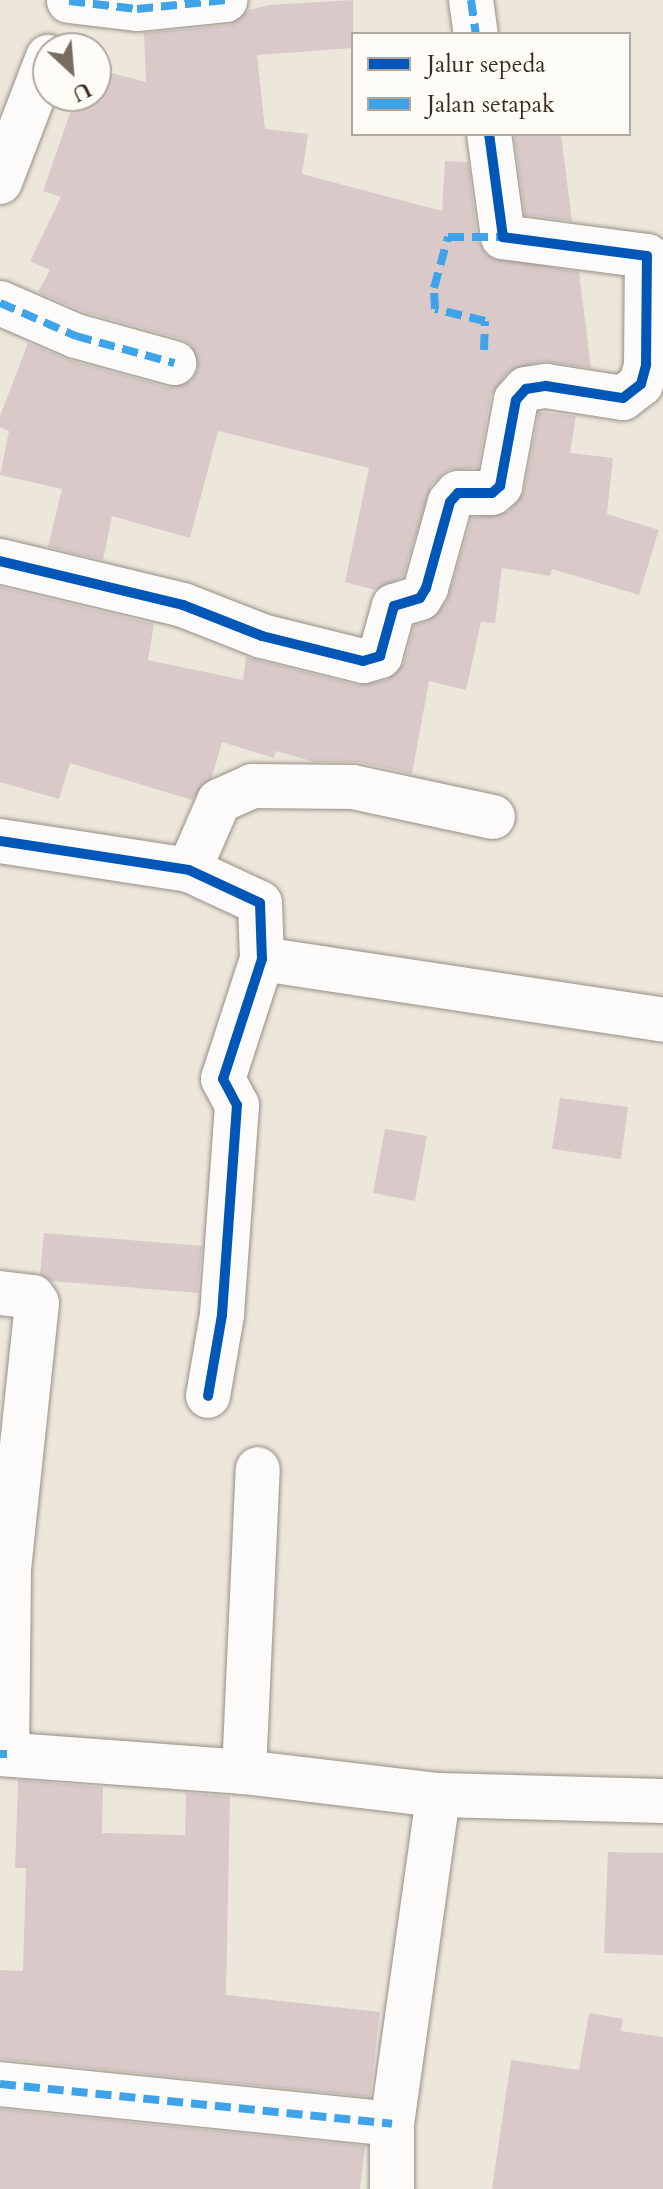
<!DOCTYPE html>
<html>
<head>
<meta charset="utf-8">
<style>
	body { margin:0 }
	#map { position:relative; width:663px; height:2189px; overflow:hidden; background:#ede7db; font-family:Cardo,serif }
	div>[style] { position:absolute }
	.building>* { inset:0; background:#d9cac9 }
	.roads { filter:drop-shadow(0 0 2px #959087) drop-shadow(0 0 2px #959087) }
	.minor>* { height:44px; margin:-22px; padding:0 22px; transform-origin:22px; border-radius:22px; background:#fcfbfa }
	.quiet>* { height:8px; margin-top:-4px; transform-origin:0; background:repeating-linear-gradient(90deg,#3fa3ea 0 16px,transparent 0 24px) }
	.cycleway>* { height:10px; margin:-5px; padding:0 5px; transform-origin:5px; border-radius:5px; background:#0057b8 }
	span { translate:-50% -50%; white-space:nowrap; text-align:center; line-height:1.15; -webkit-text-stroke:7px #fdfcf7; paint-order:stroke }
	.legend { position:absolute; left:351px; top:32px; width:280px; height:104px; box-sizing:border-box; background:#fdfcf7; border:2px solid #afa8a0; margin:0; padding:10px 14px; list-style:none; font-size:24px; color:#3b2a1e }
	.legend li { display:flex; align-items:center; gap:16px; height:40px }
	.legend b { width:40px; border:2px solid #afa8a0 }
	.north { position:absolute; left:32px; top:32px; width:80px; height:80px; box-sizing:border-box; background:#fdfcf7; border:2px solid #afa8a0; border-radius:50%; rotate:154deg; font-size:22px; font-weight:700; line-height:32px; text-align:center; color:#3b2a1e }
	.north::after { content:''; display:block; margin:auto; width:28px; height:36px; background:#796c60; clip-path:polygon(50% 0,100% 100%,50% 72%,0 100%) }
</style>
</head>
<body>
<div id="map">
	<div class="building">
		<i style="clip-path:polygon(353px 0,353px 48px,257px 55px,265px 129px,308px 134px,302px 174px,442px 211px,445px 161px,468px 162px,478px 240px,486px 255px,579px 272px,591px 368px,543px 361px,508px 372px,491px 395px,478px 468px,448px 470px,431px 485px,403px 577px,375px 590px,345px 582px,369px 468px,218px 431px,190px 538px,112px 516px,103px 560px,48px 547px,62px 489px,0 475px,9px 431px,0 427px,0 416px,28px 343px,69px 360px,167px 387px,191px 381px,198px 369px,192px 346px,181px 339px,84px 312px,38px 292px,50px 270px,30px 261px,61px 197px,43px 191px,76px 96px,96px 96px,96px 69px,146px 82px,144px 33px,229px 25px,249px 10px,269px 5px)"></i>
		<i style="clip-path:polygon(514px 134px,561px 134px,572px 221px,525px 215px)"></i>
		<i style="clip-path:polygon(539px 412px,576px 416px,570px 453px,613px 458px,607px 514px,659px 530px,639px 595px,552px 569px,550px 576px,502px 568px,495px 623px,481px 622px,466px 690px,429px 681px,412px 774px,358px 762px,315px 762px,276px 751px,274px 758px,222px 742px,212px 777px,192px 800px,70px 763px,59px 799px,0 782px,0 587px,154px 624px,148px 660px,243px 680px,246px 657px,357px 685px,387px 680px,404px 663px,414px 626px,428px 621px,447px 601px,472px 518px,508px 512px,524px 492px)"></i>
		<i style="clip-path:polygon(560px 1098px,628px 1107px,621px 1159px,552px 1149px)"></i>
		<i style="clip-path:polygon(385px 1129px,427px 1136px,415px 1201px,373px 1193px)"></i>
		<i style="clip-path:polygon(44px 1233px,202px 1246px,198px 1293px,51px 1281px,40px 1274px)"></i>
		<i style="clip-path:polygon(18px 1780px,103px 1787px,102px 1833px,185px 1835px,186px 1793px,230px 1796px,226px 1995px,380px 2012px,370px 2097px,0 2059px,0 1970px,23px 1971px,26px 1868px,15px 1868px)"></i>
		<i style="clip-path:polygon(608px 1852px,663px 1853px,663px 1955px,604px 1953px)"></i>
		<i style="clip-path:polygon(589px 2013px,623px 2019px,621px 2031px,663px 2037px,663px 2189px,492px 2189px,511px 2060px,579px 2070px)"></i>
		<i style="clip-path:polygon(0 2109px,365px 2146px,360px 2189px,0 2189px)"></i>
	</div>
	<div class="roads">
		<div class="minor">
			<i style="left:471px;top:0;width:34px;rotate:82deg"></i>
			<i style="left:69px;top:1px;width:68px;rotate:6.7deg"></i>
			<i style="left:137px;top:9px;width:89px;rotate:-5.8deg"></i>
			<i style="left:0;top:182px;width:134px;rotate:-69deg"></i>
			<i style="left:0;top:303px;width:83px;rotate:23.5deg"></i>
			<i style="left:76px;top:336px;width:102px;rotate:15.4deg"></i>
			<i style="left:0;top:561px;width:188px;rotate:13.5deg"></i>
			<i style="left:183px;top:605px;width:85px;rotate:21.4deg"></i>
			<i style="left:262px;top:636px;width:104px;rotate:13.9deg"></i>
			<i style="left:363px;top:661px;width:18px;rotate:-16deg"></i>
			<i style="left:380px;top:656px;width:52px;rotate:-74.4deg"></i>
			<i style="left:394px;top:606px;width:27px;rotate:-17deg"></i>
			<i style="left:420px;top:598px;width:12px;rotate:-59deg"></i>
			<i style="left:426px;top:588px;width:89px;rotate:-74.4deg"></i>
			<i style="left:450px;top:502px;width:12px;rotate:-48deg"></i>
			<i style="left:458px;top:493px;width:34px"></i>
			<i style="left:492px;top:493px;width:11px;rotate:-41deg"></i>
			<i style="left:500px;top:486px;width:87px;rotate:-79.5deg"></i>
			<i style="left:516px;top:400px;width:15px;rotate:-48deg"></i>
			<i style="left:526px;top:389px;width:20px;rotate:-9deg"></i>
			<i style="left:546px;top:386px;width:78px;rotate:8.9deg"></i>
			<i style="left:623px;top:398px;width:23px;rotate:-38deg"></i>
			<i style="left:641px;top:384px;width:20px;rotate:-75deg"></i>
			<i style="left:646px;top:365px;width:109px;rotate:-89.5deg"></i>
			<i style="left:647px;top:256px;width:145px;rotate:-172.5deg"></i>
			<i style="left:503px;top:237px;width:104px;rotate:-97.7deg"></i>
			<i style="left:0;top:841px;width:191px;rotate:8.7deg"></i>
			<i style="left:189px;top:870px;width:78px;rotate:24.9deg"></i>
			<i style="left:260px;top:903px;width:56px;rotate:88deg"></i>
			<i style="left:262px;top:959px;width:126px;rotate:108deg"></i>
			<i style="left:223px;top:1079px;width:30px;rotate:62deg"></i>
			<i style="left:237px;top:1105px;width:211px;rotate:94.1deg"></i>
			<i style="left:222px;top:1315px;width:82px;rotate:99.8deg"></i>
			<i style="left:189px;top:870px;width:75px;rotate:-66.5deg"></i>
			<i style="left:219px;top:801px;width:36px;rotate:-24deg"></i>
			<i style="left:252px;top:786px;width:101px;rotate:0.6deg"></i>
			<i style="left:353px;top:787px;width:143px;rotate:12.1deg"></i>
			<i style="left:262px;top:959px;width:406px;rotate:8.6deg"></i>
			<i style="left:0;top:1293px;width:33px;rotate:7deg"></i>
			<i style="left:33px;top:1297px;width:7px;rotate:56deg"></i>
			<i style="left:37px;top:1303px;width:267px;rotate:96deg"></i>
			<i style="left:9px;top:1569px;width:185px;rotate:90.6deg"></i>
			<i style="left:0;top:1754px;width:245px;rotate:4.2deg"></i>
			<i style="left:244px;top:1772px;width:195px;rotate:6.8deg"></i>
			<i style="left:438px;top:1795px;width:225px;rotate:1.5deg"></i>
			<i style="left:244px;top:1772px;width:303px;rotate:-87.4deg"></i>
			<i style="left:0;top:2084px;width:394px;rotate:5.8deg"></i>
			<i style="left:392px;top:2189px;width:65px;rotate:-90deg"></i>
			<i style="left:392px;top:2124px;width:332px;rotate:-82deg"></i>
		</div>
	</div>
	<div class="quiet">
		<i style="left:471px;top:0;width:34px;rotate:82deg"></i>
		<i style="left:69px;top:1px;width:68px;rotate:6.7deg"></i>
		<i style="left:137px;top:9px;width:89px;rotate:-5.8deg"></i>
		<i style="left:0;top:303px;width:83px;rotate:23.5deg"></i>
		<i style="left:76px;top:336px;width:102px;rotate:15.4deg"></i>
		<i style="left:484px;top:350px;width:29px;rotate:-88deg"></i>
		<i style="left:485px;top:321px;width:51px;rotate:-166.5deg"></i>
		<i style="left:435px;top:309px;width:21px;rotate:-93deg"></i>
		<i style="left:434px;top:288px;width:53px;rotate:-74.6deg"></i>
		<i style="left:448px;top:237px;width:55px"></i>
		<i style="left:0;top:1754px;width:7px"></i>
		<i style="left:0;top:2084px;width:394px;rotate:5.8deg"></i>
	</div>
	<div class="cycleway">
		<i style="left:0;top:561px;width:188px;rotate:13.5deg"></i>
		<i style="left:183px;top:605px;width:85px;rotate:21.4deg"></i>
		<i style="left:262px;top:636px;width:104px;rotate:13.9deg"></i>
		<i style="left:363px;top:661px;width:18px;rotate:-16deg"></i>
		<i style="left:380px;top:656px;width:52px;rotate:-74.4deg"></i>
		<i style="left:394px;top:606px;width:27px;rotate:-17deg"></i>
		<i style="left:420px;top:598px;width:12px;rotate:-59deg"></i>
		<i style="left:426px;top:588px;width:89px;rotate:-74.4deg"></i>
		<i style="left:450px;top:502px;width:12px;rotate:-48deg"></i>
		<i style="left:458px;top:493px;width:34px"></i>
		<i style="left:492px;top:493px;width:11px;rotate:-41deg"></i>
		<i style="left:500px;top:486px;width:87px;rotate:-79.5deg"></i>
		<i style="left:516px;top:400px;width:15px;rotate:-48deg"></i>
		<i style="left:526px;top:389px;width:20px;rotate:-9deg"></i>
		<i style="left:546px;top:386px;width:78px;rotate:8.9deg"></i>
		<i style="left:623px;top:398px;width:23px;rotate:-38deg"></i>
		<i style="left:641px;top:384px;width:20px;rotate:-75deg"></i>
		<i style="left:646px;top:365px;width:109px;rotate:-89.5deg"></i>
		<i style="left:647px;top:256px;width:145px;rotate:-172.5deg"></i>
		<i style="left:503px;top:237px;width:104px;rotate:-97.7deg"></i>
		<i style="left:0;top:841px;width:191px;rotate:8.7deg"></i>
		<i style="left:189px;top:870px;width:78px;rotate:24.9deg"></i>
		<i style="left:260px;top:903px;width:56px;rotate:88deg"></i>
		<i style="left:262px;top:959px;width:126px;rotate:108deg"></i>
		<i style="left:223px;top:1079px;width:30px;rotate:62deg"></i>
		<i style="left:237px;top:1105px;width:211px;rotate:94.1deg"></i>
		<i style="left:222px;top:1315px;width:82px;rotate:99.8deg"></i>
	</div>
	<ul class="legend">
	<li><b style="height:10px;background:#0057b8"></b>Jalur sepeda</li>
	<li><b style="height:10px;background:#3fa3ea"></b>Jalan setapak</li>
	</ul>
	<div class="north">U</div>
</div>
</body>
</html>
